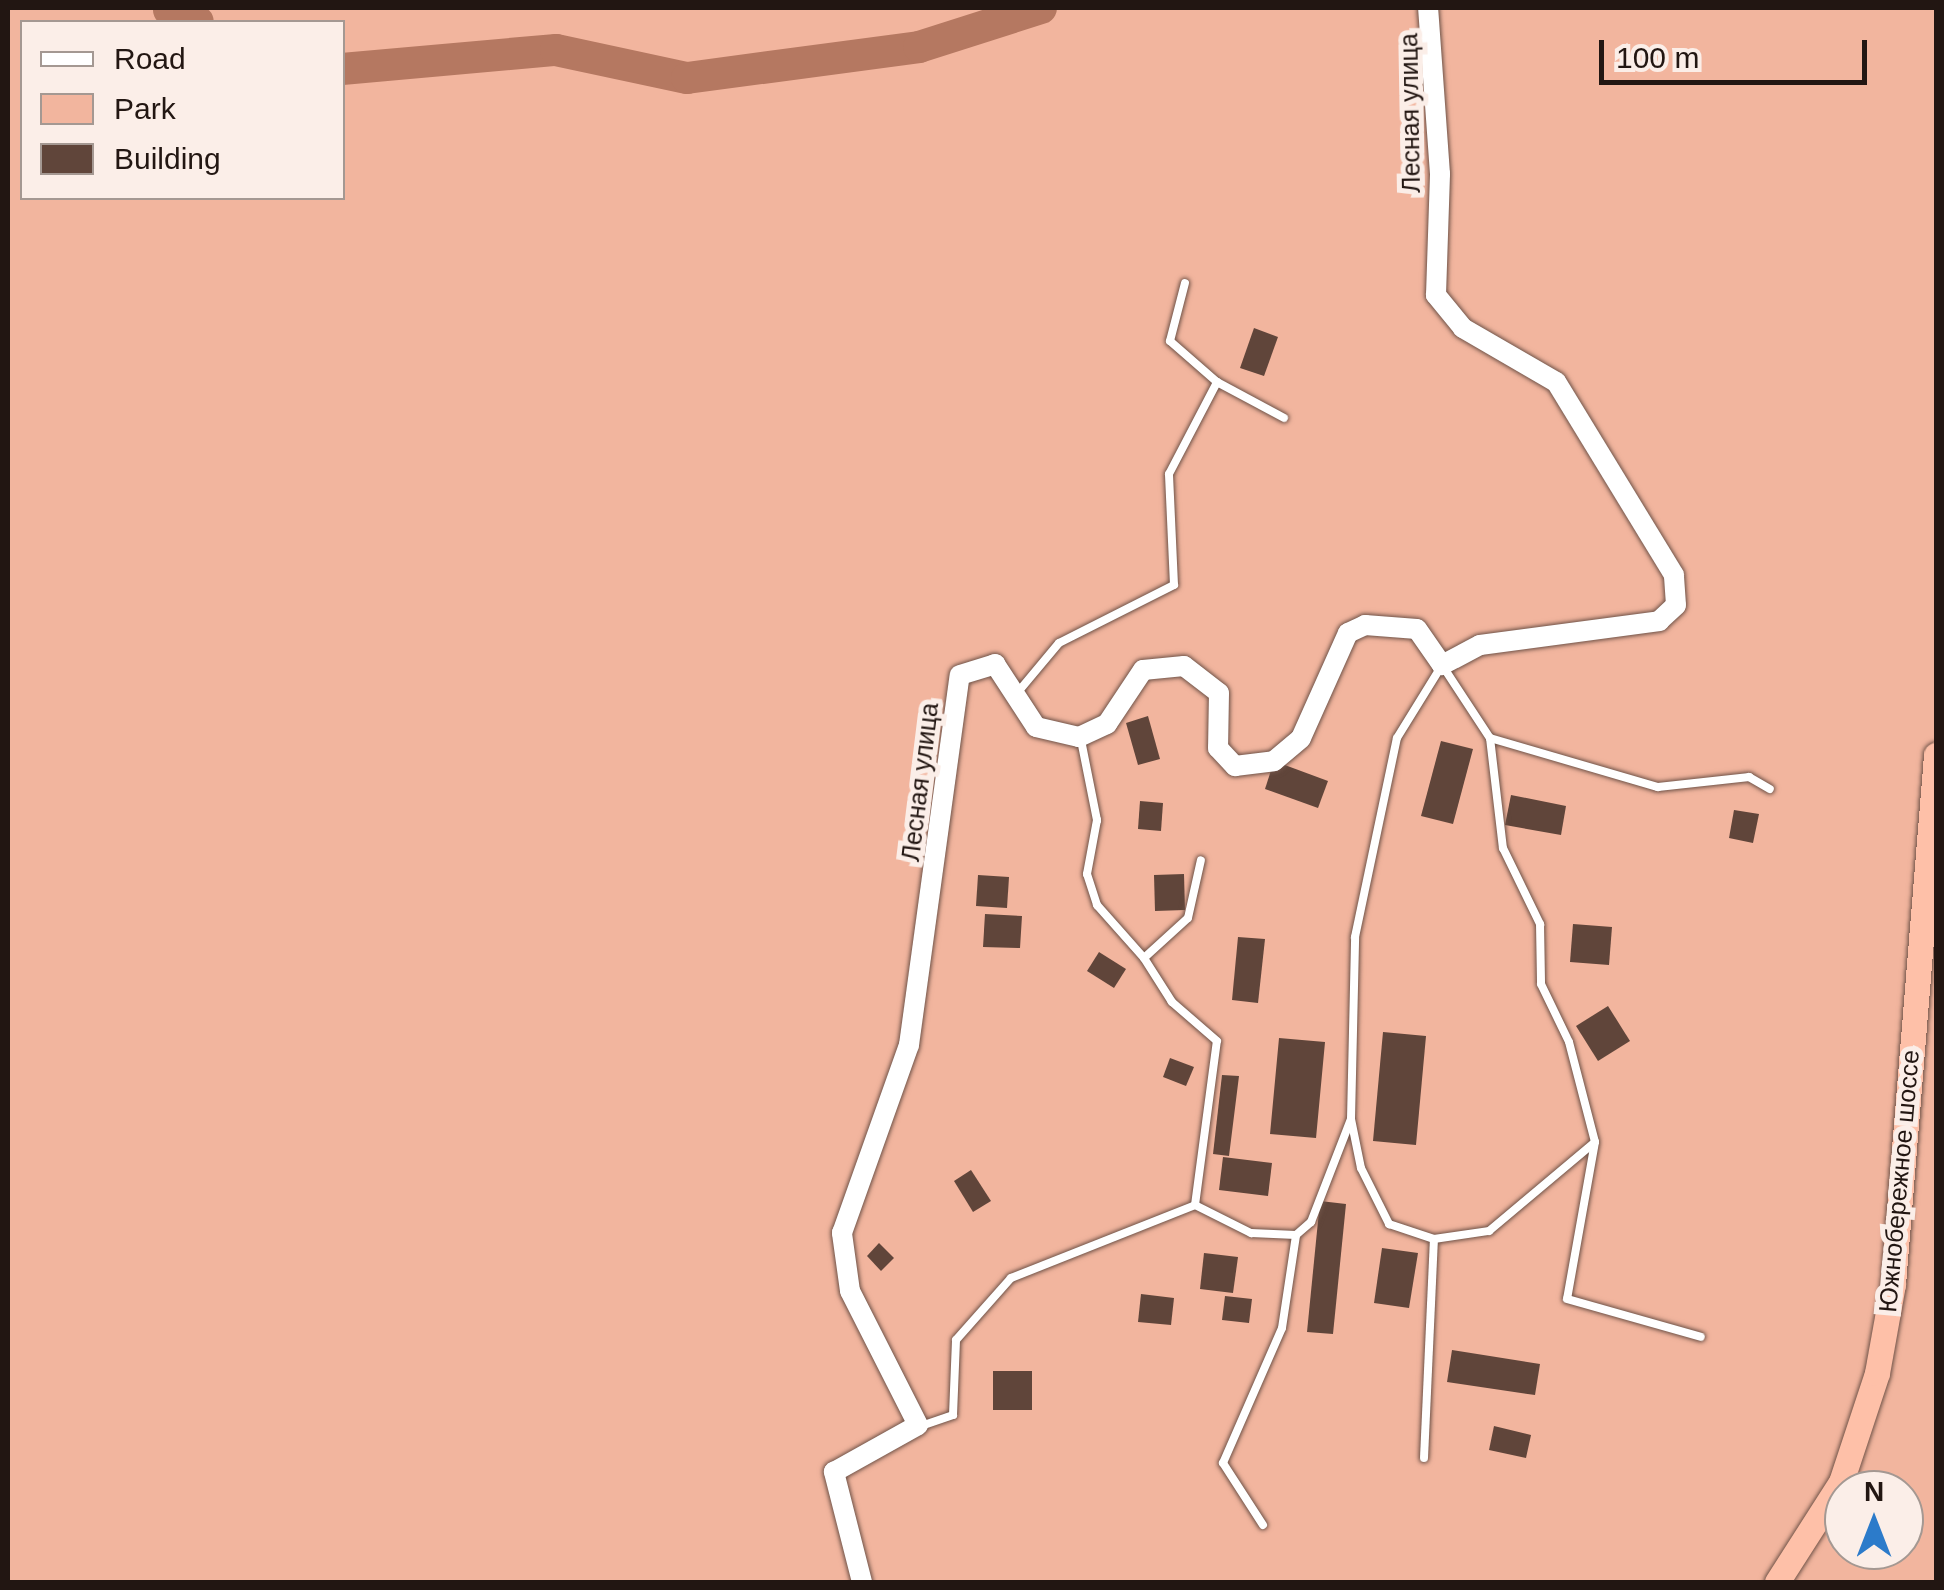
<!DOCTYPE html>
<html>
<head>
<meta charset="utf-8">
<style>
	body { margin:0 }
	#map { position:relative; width:1944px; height:1590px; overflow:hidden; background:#fddbcf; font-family:Arial,sans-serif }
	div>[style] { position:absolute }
	.green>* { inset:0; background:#f2b59e }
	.river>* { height:32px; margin:-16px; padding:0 16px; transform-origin:16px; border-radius:16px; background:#b57861 }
	.building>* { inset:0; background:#60453a }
	.roads { filter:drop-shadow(0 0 2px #6f5348) drop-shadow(0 0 2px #6f5348) }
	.service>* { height:8px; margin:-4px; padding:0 4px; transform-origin:4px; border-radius:4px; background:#fff }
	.tertiary>* { height:20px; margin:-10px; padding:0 10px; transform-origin:10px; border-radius:10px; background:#fff }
	.trunk>* { height:25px; margin:-12.5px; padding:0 12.5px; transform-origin:12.5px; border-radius:12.5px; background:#fec0a8 }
	span { translate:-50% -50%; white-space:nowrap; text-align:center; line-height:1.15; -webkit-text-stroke:10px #fbeee8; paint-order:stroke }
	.street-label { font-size:25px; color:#221612 }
	.frame { position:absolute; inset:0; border:10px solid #221612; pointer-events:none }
	.legend { position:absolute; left:20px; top:20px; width:325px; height:180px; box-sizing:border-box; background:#fbeee8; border:2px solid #a49892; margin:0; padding:12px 18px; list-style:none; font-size:30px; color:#221612 }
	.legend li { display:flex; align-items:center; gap:20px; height:50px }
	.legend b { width:50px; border:2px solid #a49892 }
	.north { position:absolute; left:1824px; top:1470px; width:100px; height:100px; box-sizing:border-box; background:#fbeee8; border:2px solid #a49892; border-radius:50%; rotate:0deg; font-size:28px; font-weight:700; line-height:40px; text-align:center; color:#221612 }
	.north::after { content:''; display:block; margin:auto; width:35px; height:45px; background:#2c7bca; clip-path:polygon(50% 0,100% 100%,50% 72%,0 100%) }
	.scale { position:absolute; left:1599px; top:40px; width:268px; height:45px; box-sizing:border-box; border:5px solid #221612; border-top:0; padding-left:12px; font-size:30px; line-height:35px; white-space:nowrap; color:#221612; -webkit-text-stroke:8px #fbeee8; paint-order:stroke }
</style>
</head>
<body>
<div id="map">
	<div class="green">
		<i style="clip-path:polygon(evenodd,8px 8px,1936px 8px,1936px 1582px,8px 1582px,8px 8px,22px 22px,342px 22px,342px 198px,22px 198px,22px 22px,8px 8px,1844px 1490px,1904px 1490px,1904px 1550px,1844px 1550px,1844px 1490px)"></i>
	</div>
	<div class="river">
		<i style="left:169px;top:10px;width:31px;rotate:22deg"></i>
		<i style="left:342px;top:69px;width:215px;rotate:-5.1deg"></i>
		<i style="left:556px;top:50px;width:134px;rotate:12.1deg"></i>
		<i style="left:687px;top:78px;width:234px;rotate:-7.6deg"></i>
		<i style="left:919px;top:47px;width:128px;rotate:-17.7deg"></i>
	</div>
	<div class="building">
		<i style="clip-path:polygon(1254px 328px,1278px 337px,1264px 376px,1240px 368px)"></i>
		<i style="clip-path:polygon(1148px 716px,1160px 759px,1138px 765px,1126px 723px)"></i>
		<i style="clip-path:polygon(1441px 741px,1473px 749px,1453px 824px,1421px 816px)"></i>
		<i style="clip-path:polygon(1274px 761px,1328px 781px,1318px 808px,1265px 789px)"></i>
		<i style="clip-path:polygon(1511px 795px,1566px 806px,1561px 835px,1505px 825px)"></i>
		<i style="clip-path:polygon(1140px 801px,1163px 803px,1161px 831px,1138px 829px)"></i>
		<i style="clip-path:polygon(1734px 810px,1759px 814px,1753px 843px,1729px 838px)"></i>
		<i style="clip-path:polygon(1184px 874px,1185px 910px,1155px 911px,1154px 875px)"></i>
		<i style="clip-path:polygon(978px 875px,1009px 877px,1007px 908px,976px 906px)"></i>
		<i style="clip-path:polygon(985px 914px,1022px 916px,1020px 948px,983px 947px)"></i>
		<i style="clip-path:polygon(1573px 924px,1612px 927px,1609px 965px,1570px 962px)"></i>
		<i style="clip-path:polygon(1238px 937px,1265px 939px,1258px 1003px,1232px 1000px)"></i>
		<i style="clip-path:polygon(1099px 952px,1126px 969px,1114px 988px,1087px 971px)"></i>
		<i style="clip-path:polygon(1608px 1006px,1630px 1041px,1598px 1061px,1576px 1026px)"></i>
		<i style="clip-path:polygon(1383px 1032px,1426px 1036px,1416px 1145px,1373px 1141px)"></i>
		<i style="clip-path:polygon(1279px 1038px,1325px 1042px,1316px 1138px,1270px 1134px)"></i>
		<i style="clip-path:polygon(1170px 1058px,1194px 1067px,1186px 1086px,1163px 1077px)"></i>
		<i style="clip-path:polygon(1222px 1075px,1239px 1076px,1229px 1156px,1213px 1154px)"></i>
		<i style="clip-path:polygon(1223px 1157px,1272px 1163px,1268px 1196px,1219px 1190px)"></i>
		<i style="clip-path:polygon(971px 1170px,991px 1201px,973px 1212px,954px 1181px)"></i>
		<i style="clip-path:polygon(1320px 1201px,1346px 1204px,1333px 1334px,1307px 1332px)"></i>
		<i style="clip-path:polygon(879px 1243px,894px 1258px,881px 1271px,867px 1256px)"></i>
		<i style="clip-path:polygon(1382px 1248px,1418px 1253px,1409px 1308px,1374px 1303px)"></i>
		<i style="clip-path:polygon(1204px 1253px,1238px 1257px,1233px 1293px,1200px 1289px)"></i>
		<i style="clip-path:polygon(1141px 1294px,1174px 1298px,1171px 1325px,1138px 1322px)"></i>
		<i style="clip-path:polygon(1225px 1296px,1252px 1299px,1249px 1323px,1222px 1320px)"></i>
		<i style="clip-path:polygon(1452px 1350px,1540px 1364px,1535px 1395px,1447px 1382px)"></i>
		<i style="clip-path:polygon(993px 1371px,1032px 1371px,1032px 1410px,993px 1410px)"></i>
		<i style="clip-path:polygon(1494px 1426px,1531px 1435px,1526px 1458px,1489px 1450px)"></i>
	</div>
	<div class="roads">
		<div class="service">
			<i style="left:1185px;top:283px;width:60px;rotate:104.5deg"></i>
			<i style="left:1170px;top:341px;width:62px;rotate:41.1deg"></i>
			<i style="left:1018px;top:692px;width:64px;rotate:-50.1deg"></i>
			<i style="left:1059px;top:643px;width:129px;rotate:-26.8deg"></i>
			<i style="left:1174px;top:585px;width:111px;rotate:-92.6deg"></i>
			<i style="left:1169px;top:474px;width:104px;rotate:-62.4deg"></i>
			<i style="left:1217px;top:382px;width:76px;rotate:28.2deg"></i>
			<i style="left:1490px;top:738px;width:175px;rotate:16.3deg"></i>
			<i style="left:1658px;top:787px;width:92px;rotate:-6.3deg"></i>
			<i style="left:1749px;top:777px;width:24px;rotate:30deg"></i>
			<i style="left:1081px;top:740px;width:82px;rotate:78.7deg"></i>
			<i style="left:1097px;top:820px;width:55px;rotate:100.5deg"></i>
			<i style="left:1087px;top:874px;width:33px;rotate:72deg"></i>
			<i style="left:1097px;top:905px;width:71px;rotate:48.4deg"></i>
			<i style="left:1351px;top:1119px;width:50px;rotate:78.5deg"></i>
			<i style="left:1361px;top:1168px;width:63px;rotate:63.4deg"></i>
			<i style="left:1389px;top:1224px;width:47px;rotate:18.4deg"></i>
			<i style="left:1434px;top:1239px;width:56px;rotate:-8.3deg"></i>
			<i style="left:1489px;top:1231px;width:138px;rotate:-40deg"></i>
			<i style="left:1195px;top:1205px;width:63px;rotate:26.6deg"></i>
			<i style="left:1251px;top:1233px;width:45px;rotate:2.5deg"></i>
			<i style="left:1296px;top:1235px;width:20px;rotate:-41deg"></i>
			<i style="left:1311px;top:1222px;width:110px;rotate:-68.8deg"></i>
			<i style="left:1351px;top:1119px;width:182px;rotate:-88.7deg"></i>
			<i style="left:1355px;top:937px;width:203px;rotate:-78.1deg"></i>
			<i style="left:1397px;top:738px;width:86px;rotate:-58.3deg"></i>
			<i style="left:1442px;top:665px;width:87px;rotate:56.7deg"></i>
			<i style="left:1490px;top:738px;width:111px;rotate:83.3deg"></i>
			<i style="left:1503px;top:848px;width:85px;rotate:64deg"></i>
			<i style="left:1540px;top:924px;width:60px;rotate:89deg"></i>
			<i style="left:1541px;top:984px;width:64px;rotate:64.2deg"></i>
			<i style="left:1569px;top:1042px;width:103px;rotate:75.4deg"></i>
			<i style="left:1595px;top:1142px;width:159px;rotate:100.1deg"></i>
			<i style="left:1567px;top:1299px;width:139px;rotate:15.8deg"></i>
			<i style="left:921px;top:1426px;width:34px;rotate:-19deg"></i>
			<i style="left:953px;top:1415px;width:75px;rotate:-87.7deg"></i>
			<i style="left:956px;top:1340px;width:83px;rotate:-48.4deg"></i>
			<i style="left:1011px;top:1278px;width:198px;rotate:-21.6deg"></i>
			<i style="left:1195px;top:1205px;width:165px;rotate:-82.4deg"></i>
			<i style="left:1217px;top:1041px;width:60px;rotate:-139.1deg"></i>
			<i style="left:1172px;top:1002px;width:52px;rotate:-122.5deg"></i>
			<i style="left:1144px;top:958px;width:59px;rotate:-42.3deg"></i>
			<i style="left:1188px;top:918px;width:59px;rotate:-77.4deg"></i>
			<i style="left:1424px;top:1458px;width:219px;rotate:-87.4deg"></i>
			<i style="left:1263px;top:1525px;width:74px;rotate:-122.8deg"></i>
			<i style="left:1223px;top:1463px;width:147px;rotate:-66.4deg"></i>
			<i style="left:1282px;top:1328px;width:94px;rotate:-81.4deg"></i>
		</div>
		<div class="tertiary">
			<i style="left:862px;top:1582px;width:114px;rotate:-104.3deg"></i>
			<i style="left:834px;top:1472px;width:96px;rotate:-29.2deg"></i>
			<i style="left:918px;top:1425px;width:150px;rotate:-116.9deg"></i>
			<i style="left:850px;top:1291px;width:59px;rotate:-97.9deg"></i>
			<i style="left:842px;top:1233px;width:200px;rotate:-70.4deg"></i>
			<i style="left:909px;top:1045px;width:373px;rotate:-82.2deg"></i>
			<i style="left:960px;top:675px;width:37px;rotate:-17deg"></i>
			<i style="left:995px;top:664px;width:75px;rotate:56.9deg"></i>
			<i style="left:1036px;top:727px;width:44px;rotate:13.1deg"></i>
			<i style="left:1079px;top:737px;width:31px;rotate:-25deg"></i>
			<i style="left:1107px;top:724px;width:65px;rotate:-56.3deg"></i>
			<i style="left:1143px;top:670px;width:41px;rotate:-5.6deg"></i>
			<i style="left:1184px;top:666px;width:44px;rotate:37.6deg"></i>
			<i style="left:1219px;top:693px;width:55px;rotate:91deg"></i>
			<i style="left:1218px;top:748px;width:25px;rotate:47deg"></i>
			<i style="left:1235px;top:766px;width:39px;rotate:-7deg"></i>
			<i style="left:1274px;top:761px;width:35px;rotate:-40deg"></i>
			<i style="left:1301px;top:738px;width:115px;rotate:-65.9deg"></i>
			<i style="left:1348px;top:633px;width:19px;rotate:-25deg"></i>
			<i style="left:1365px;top:625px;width:52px;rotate:4.4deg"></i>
			<i style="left:1417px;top:629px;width:44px;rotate:55.2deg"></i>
			<i style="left:1442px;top:665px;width:43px;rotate:-27.8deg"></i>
			<i style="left:1480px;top:645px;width:181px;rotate:-7.6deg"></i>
			<i style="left:1659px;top:621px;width:23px;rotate:-43deg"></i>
			<i style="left:1676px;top:605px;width:30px;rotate:-94deg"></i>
			<i style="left:1674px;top:575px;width:226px;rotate:-121.4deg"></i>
			<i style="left:1556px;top:382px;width:108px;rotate:-149.9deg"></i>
			<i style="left:1463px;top:328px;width:43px;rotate:-129.3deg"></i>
			<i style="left:1436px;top:295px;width:121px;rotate:-88.1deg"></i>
			<i style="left:1440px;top:174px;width:166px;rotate:-94.1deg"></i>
		</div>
		<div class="trunk">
			<i style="left:1777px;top:1582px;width:119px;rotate:-57.4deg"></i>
			<i style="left:1841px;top:1482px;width:115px;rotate:-71.7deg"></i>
			<i style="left:1877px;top:1373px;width:90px;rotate:-79.8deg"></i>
			<i style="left:1893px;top:1284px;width:531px;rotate:-85.35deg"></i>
		</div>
	</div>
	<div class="street-label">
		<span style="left:1410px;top:113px;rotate:-91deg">Лесная улица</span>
		<span style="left:920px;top:782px;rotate:-83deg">Лесная улица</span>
		<span style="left:1899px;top:1181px;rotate:-85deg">Южнобережное шоссе</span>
	</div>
	<div class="frame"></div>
	<ul class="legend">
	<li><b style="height:12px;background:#fff"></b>Road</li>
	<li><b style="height:28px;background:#f2b59e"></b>Park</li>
	<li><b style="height:28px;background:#60453a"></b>Building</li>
	</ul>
	<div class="north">N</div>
	<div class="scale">100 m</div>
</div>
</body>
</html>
